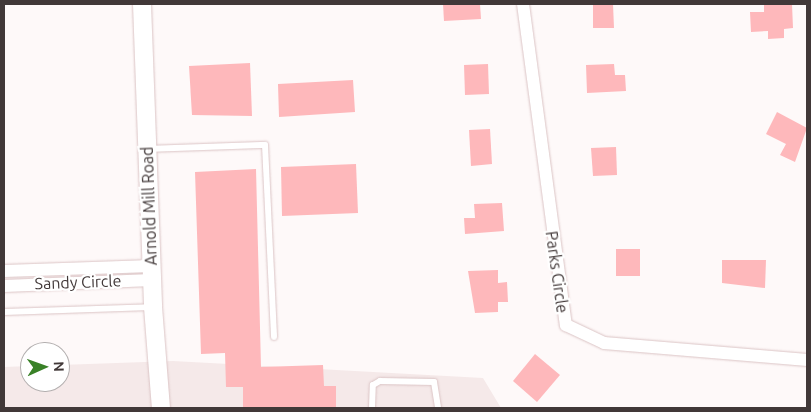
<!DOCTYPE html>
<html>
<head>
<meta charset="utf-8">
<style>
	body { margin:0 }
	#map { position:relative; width:811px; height:412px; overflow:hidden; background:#fef9f9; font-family:Ubuntu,sans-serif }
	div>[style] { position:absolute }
	.built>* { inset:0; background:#f5e9e9 }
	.building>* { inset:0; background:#feb8bb }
	.roads { filter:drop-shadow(0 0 1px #dbc4c5) drop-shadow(0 0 1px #dbc4c5) }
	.lane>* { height:6px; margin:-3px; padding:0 3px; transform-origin:3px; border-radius:3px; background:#fff }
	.street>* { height:12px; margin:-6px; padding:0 6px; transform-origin:6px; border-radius:6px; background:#fff }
	.secondary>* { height:18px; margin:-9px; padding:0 9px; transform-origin:9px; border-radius:9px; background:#fff }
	span { translate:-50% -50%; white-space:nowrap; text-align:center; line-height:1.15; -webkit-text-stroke:4.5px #fff; paint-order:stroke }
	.street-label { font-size:16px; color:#413838 }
	.frame { position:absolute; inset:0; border:5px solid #413838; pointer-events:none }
	.north { position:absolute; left:20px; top:342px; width:50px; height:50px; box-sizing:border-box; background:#fff; border:1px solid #b3afaf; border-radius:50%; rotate:88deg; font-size:14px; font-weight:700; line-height:20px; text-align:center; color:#413838 }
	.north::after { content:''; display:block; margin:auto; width:18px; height:22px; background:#398127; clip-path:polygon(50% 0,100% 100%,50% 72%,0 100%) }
</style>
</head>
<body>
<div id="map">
	<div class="built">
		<i style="clip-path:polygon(173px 361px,483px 378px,501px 408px,4px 408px,4px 367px,30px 366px,30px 382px,60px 382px,60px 365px)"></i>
	</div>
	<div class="building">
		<i style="clip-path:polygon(443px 4px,480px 4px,481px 19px,444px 21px)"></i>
		<i style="clip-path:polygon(593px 4px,613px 4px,614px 28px,593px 28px)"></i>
		<i style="clip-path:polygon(764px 4px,792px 4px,793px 28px,784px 29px,784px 38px,768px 39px,768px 31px,751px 32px,750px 12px,764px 12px)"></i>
		<i style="clip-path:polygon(250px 63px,252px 116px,192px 115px,189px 66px)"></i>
		<i style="clip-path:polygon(488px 64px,489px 94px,465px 95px,464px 65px)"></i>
		<i style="clip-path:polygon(614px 64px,615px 75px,625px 75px,626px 91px,587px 93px,586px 65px)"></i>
		<i style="clip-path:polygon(353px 80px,355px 112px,279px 117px,278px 84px)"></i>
		<i style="clip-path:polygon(777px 112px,807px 128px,795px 162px,780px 155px,786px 144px,766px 134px)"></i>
		<i style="clip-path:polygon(490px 129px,492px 164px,471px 166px,469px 130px)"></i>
		<i style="clip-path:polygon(616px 147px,617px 175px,593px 176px,591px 148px)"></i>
		<i style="clip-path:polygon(356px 164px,358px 213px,282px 216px,281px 167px)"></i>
		<i style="clip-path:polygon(256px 169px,261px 367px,323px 365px,324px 386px,336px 386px,336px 408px,243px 408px,243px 387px,226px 387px,225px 353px,201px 354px,195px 172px)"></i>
		<i style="clip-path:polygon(502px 203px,504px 231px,465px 234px,464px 218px,475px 218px,474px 204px)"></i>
		<i style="clip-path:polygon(616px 249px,640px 249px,640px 276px,616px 276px)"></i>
		<i style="clip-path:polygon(722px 260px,766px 260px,765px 288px,722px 283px)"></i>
		<i style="clip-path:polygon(498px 270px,498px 283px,507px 282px,508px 302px,498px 302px,498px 312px,475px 313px,468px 271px)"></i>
		<i style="clip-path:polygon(535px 354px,560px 375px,537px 402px,513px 381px)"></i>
	</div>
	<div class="roads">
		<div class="lane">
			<i style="left:149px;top:149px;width:116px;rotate:-2deg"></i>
			<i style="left:265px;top:145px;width:192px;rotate:87.3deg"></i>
			<i style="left:4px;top:312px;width:147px;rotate:-1.9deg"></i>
			<i style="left:372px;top:408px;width:23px;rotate:-88deg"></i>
			<i style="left:373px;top:385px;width:8px;rotate:-30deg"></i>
			<i style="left:380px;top:381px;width:54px;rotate:1.1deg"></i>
			<i style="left:434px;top:382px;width:26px;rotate:81deg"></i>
		</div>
		<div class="street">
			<i style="left:523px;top:4px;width:324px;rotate:82.4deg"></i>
			<i style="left:566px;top:325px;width:42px;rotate:25.3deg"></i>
			<i style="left:604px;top:343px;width:204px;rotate:4.8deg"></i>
			<i style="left:4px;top:271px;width:148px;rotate:-1.9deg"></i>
			<i style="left:4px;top:286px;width:148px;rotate:-2.3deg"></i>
		</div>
		<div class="secondary">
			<i style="left:142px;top:4px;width:303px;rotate:87.9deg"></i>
			<i style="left:153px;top:307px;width:101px;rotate:85.5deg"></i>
		</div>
	</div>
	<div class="street-label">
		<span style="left:149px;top:206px;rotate:-92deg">Arnold Mill Road</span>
		<span style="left:557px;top:272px;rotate:82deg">Parks Circle</span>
		<span style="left:78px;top:282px;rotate:-2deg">Sandy Circle</span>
	</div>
	<div class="frame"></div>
	<div class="north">N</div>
</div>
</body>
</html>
